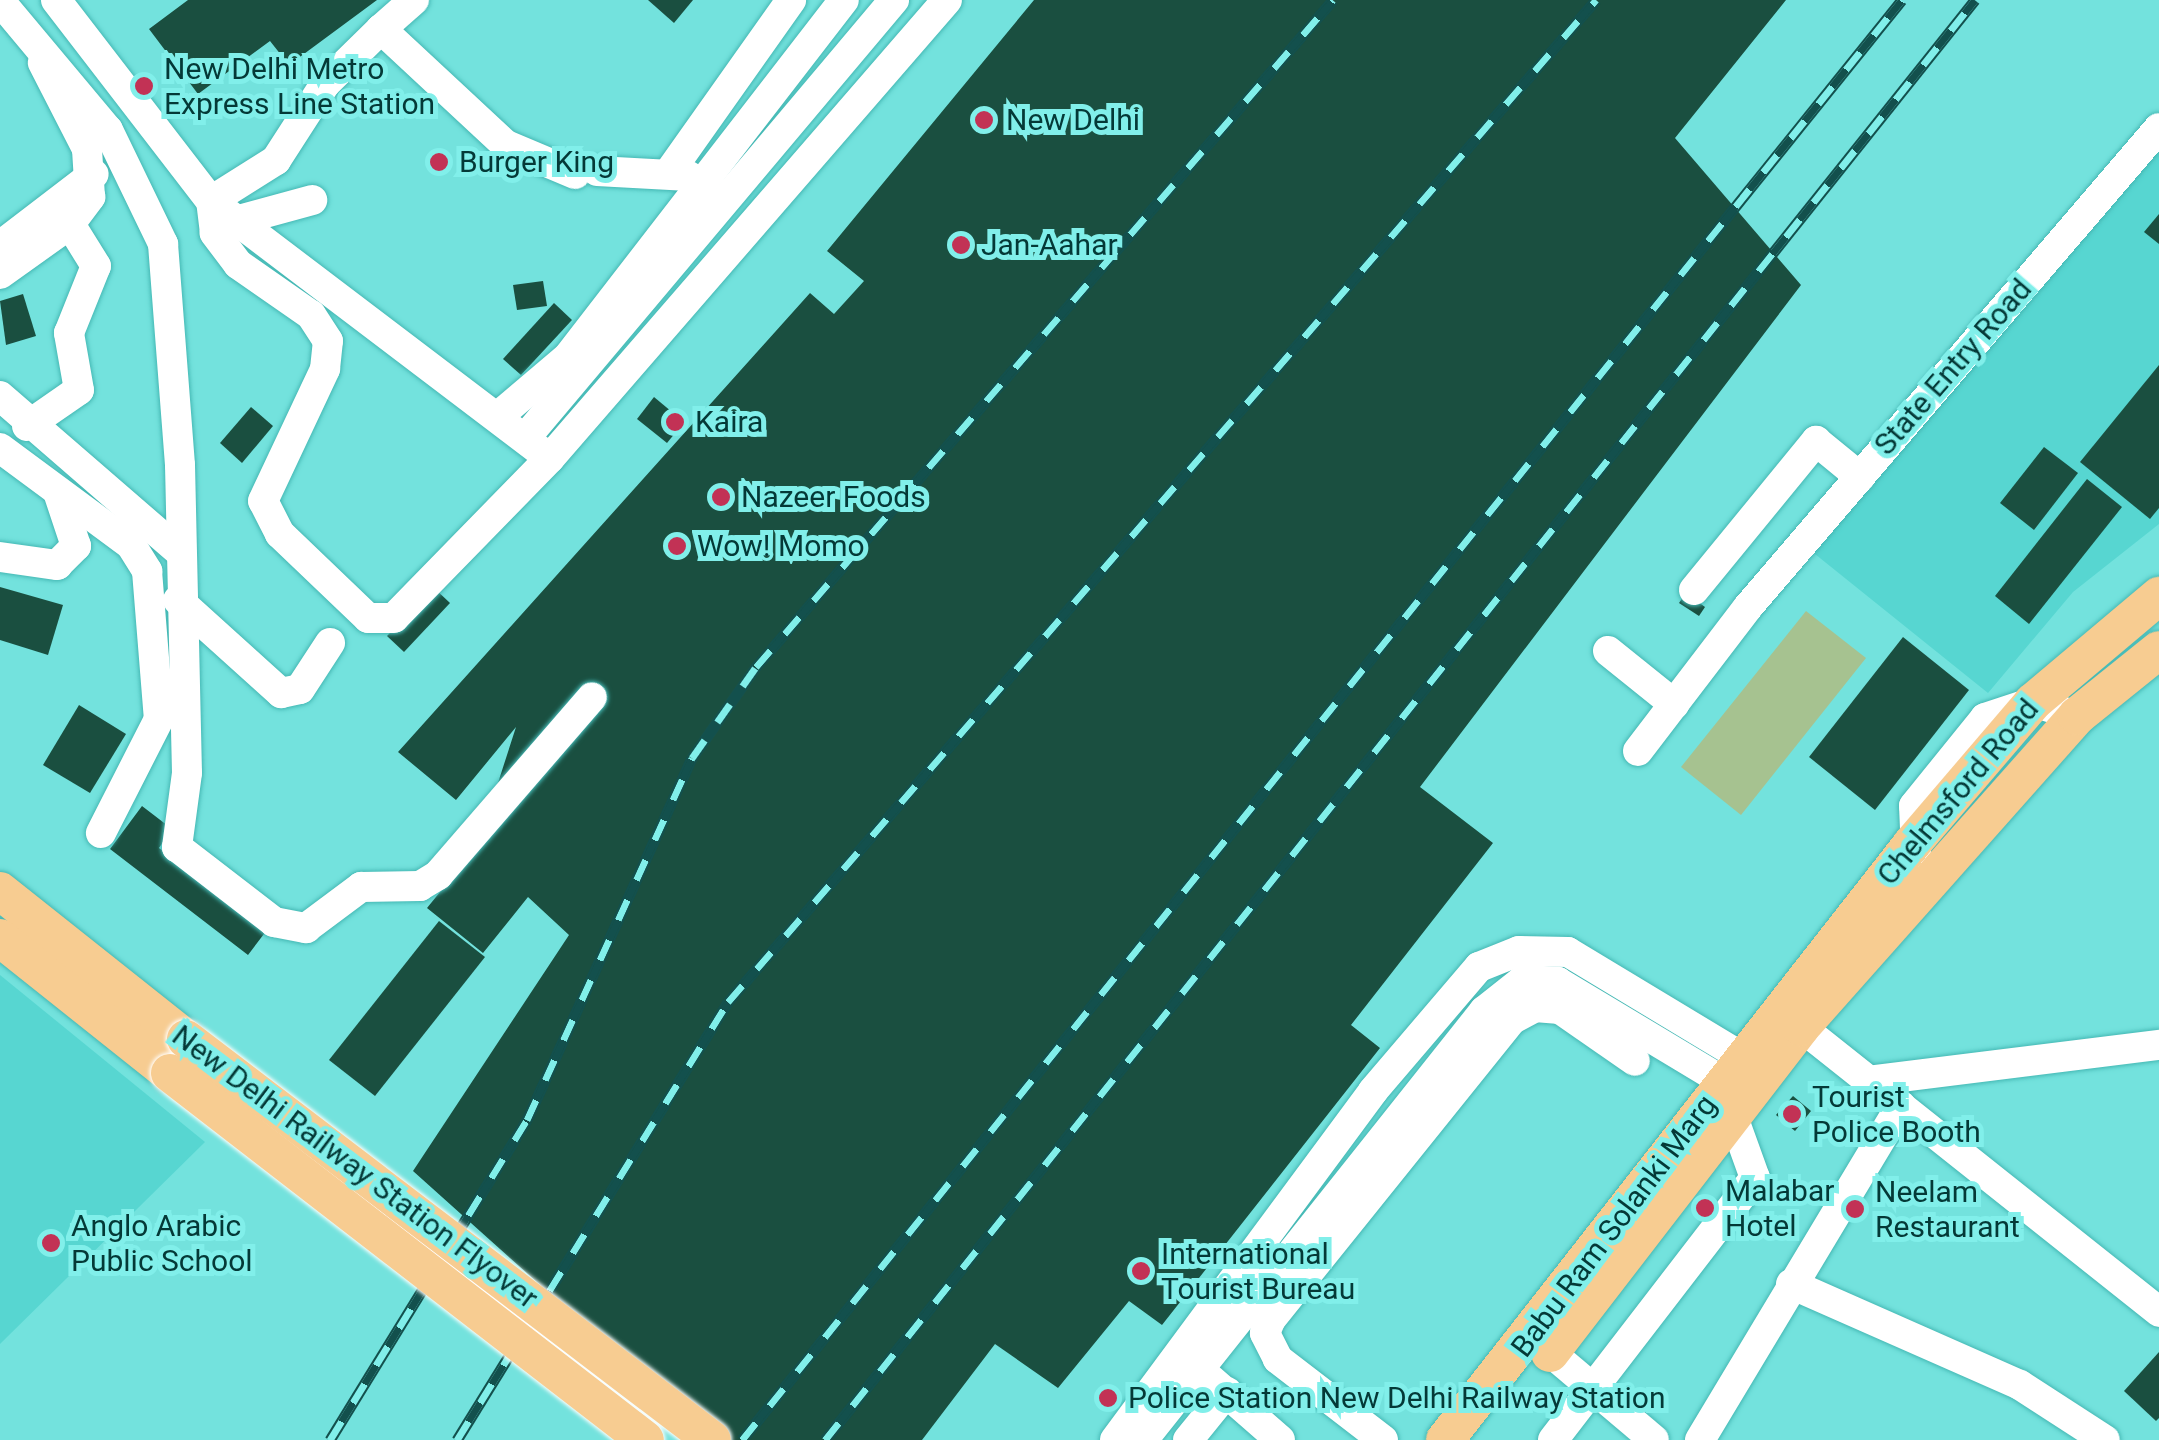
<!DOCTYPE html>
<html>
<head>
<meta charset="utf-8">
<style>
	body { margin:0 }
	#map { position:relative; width:2159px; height:1440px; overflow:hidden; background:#73e2dd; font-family:Roboto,sans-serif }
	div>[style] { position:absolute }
	.built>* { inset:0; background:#57d6d1 }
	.green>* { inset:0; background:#a6c290 }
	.building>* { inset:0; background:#1a4f40 }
	.roads { filter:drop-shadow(0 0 2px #45b8b4) drop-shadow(0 0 2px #45b8b4) }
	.minor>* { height:30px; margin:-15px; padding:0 15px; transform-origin:15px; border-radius:15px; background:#fff }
	.major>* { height:38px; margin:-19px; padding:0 19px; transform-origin:19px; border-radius:19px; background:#f7cc91 }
	.rail>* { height:11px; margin-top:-5.5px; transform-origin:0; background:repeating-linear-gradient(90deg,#81efea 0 22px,#13504d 0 44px); box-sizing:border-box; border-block:2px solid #13504d }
	.bridges { filter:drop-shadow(0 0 2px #fff) drop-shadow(0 0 2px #fff) }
	.major-bridge>* { height:38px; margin:-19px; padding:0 19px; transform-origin:19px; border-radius:19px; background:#f7cc91 }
	.dots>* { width:28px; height:28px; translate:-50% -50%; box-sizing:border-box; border:5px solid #81efea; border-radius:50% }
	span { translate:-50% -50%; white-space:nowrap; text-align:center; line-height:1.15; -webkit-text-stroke:10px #81efea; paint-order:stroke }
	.poi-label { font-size:30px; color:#043937 }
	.left { translate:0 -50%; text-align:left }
	.street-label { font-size:30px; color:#043937 }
</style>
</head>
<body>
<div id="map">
	<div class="built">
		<i style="clip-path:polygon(2159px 124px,2159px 524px,2073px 592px,1988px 693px,1805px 546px)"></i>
		<i style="clip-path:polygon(0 975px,205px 1142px,0 1344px)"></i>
	</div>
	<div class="green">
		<i style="clip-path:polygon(1806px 611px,1866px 658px,1741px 815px,1681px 767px)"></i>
	</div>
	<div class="building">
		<i style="clip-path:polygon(188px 0,377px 0,289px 65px,270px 41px,198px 94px,149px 29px)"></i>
		<i style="clip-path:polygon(648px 0,693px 0,674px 23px)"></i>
		<i style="clip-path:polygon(1034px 0,1786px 0,1675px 138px,1801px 285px,1420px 787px,1493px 843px,1351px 1025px,1380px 1048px,1162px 1325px,1129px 1301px,1058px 1388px,995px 1344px,922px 1440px,713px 1440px,413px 1171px,569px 935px,528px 897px,483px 953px,427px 908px,478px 845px,516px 727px,456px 800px,398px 752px,810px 293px,834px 314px,864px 281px,827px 251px)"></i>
		<i style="clip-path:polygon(2159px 214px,2159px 244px,2144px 232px)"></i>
		<i style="clip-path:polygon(543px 281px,547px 306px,517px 310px,513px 285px)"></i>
		<i style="clip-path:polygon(23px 294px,36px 336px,6px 345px,0 301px)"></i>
		<i style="clip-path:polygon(554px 303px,572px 320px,521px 375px,503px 359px)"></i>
		<i style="clip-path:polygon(2159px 365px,2159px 508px,2150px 519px,2080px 462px)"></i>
		<i style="clip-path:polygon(654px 397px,684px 422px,667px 443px,637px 419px)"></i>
		<i style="clip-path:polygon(251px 407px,273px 426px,242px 463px,220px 443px)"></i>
		<i style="clip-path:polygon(2044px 447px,2078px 473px,2034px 530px,2000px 503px)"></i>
		<i style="clip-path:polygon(2087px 479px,2122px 507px,2029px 624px,1995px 596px)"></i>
		<i style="clip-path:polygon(0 587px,63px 605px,48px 655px,0 640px)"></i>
		<i style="clip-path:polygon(433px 587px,450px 603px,404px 652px,387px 636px)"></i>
		<i style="clip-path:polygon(1686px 593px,1705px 607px,1699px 616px,1679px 603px)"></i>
		<i style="clip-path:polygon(1903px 637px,1969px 690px,1875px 810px,1809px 757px)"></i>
		<i style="clip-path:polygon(79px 705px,126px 734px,90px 793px,43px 765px)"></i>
		<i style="clip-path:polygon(142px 806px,172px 829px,159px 848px,267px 930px,248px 955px,110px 849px)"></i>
		<i style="clip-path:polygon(439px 921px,485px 957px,375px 1096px,329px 1060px)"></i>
		<i style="clip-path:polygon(1793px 1096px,1811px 1111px,1795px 1131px,1776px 1115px)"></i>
		<i style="clip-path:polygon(2159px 1352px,2159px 1418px,2156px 1421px,2124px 1391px)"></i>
	</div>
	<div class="roads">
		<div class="minor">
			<i style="left:56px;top:0;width:254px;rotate:52.4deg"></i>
			<i style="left:211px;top:201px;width:425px;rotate:37.2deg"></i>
			<i style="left:550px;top:458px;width:606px;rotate:-49.08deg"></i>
			<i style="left:0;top:1px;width:168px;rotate:50.1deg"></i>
			<i style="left:108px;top:130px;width:127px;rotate:64.2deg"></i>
			<i style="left:163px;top:244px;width:222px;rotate:85.6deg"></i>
			<i style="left:180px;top:465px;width:308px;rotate:88.7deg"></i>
			<i style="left:187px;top:773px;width:75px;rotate:97.7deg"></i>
			<i style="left:177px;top:847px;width:123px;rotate:37.7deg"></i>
			<i style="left:274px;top:922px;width:33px;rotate:11deg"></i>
			<i style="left:306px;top:928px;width:69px;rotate:-36.7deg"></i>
			<i style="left:361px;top:887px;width:59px;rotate:-1deg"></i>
			<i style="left:420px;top:886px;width:21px;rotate:-31deg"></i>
			<i style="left:438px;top:875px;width:235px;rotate:-49.1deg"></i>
			<i style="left:381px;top:29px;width:44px;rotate:-41.3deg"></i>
			<i style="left:597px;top:171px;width:92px;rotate:3.1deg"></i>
			<i style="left:668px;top:174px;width:213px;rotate:-54.7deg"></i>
			<i style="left:239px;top:220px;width:76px;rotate:-15.3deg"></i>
			<i style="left:0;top:246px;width:118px;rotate:-37.5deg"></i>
			<i style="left:0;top:274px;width:86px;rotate:-35.5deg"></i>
			<i style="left:70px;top:224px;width:34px;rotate:-53deg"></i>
			<i style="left:90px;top:197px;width:48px;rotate:-93.6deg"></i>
			<i style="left:87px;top:149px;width:97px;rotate:-117.1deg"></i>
			<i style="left:0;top:396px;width:238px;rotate:40.9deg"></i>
			<i style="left:502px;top:413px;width:87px;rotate:-40.3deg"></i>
			<i style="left:568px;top:357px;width:451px;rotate:-52.3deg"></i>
			<i style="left:27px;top:426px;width:63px;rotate:-34.7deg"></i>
			<i style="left:79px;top:390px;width:58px;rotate:-100deg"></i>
			<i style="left:69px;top:333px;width:72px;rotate:-68.1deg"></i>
			<i style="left:96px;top:266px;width:49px;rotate:-121.8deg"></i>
			<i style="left:527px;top:436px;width:570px;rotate:-49.91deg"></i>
			<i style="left:0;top:448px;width:163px;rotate:36.5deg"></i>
			<i style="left:131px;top:545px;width:31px;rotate:58deg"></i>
			<i style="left:147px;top:571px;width:148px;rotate:85.4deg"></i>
			<i style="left:159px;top:719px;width:128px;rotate:117deg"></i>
			<i style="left:550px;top:458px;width:223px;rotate:134.3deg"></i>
			<i style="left:394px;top:618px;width:26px;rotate:180deg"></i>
			<i style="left:368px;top:618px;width:122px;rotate:-136.3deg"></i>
			<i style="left:280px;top:534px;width:37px;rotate:-117deg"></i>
			<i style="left:263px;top:501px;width:146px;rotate:-64.8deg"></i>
			<i style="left:325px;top:369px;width:28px;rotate:-84deg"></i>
			<i style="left:328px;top:341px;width:31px;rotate:-123deg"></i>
			<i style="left:311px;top:315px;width:89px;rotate:-145.1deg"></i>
			<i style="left:238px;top:264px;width:39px;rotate:-127deg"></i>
			<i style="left:215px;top:233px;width:32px;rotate:-97deg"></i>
			<i style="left:211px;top:201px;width:77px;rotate:-32.2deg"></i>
			<i style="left:276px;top:160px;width:90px;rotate:-57.2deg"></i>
			<i style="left:325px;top:84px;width:78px;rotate:-44.5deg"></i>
			<i style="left:381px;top:29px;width:171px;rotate:42.9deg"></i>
			<i style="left:506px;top:145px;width:75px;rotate:22.8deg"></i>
			<i style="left:0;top:557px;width:58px;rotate:8deg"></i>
			<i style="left:57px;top:565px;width:27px;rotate:-45deg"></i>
			<i style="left:76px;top:546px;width:57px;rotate:-108.4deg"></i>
			<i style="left:1694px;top:590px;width:193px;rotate:-50.7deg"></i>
			<i style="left:1816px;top:441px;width:57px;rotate:39.3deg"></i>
			<i style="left:178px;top:600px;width:139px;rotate:42.1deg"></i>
			<i style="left:281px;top:693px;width:19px;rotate:-12deg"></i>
			<i style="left:300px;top:689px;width:55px;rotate:-56.9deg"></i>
			<i style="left:1608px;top:651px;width:85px;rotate:38.8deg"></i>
			<i style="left:1638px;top:751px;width:181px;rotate:-52.6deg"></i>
			<i style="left:1748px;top:607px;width:631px;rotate:-49.37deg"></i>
			<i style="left:1916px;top:853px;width:47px;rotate:-92.4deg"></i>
			<i style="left:1914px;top:806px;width:113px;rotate:-51.1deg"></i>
			<i style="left:1985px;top:718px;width:51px;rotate:-18.4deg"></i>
			<i style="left:2033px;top:702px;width:46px;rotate:17.7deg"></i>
			<i style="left:1801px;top:1027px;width:458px;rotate:38.5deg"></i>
			<i style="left:1868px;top:1081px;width:293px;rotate:-7.1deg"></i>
			<i style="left:1791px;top:1284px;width:250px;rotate:23.8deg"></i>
			<i style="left:2020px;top:1385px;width:101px;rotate:32.9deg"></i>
			<i style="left:1550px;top:1352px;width:136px;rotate:40.2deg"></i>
			<i style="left:1185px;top:1357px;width:126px;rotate:41.1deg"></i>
			<i style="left:1115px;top:1440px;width:434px;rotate:-53.5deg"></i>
			<i style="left:1373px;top:1091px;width:163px;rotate:-49.5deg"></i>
			<i style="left:1479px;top:967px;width:43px;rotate:-21.8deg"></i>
			<i style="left:1519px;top:951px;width:49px;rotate:1.2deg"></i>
			<i style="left:1568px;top:952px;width:227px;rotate:31.1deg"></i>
			<i style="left:1143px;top:1440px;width:548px;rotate:-51.52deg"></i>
			<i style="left:1484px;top:1011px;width:50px;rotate:-38.5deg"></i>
			<i style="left:1523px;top:980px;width:35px;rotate:3deg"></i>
			<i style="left:1558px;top:982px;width:192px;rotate:31deg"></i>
			<i style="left:1188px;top:1440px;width:62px;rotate:-50.9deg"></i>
			<i style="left:1383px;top:1440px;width:133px;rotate:-142.4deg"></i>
			<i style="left:1278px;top:1359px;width:29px;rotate:-117deg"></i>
			<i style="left:1265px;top:1333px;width:15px;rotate:-67deg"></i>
			<i style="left:1271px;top:1319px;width:383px;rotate:-51.2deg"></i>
			<i style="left:1511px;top:1020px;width:27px;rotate:-28deg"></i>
			<i style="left:1535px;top:1007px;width:25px;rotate:5deg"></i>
			<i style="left:1560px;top:1009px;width:91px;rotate:34.7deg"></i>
			<i style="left:1553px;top:1440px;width:331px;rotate:-52.4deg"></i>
			<i style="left:1755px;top:1178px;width:68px;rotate:-109.8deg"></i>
			<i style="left:1700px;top:1440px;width:390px;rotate:-59deg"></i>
		</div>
		<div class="major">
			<i style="left:0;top:891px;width:238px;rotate:38.5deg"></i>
			<i style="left:0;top:938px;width:217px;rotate:38.5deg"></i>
			<i style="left:1550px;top:1353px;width:411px;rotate:-52.4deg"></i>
			<i style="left:1801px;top:1027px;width:416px;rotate:-48.4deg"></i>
			<i style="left:2077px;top:716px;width:105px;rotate:-38.8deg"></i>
			<i style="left:1445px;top:1440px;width:756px;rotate:-51.93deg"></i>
			<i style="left:1911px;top:845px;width:188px;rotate:-49.5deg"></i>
			<i style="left:2033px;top:702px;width:165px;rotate:-40.1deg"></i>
		</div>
	</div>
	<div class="rail">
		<i style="left:330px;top:1440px;width:376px;rotate:-58.4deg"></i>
		<i style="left:527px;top:1120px;width:398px;rotate:-65.5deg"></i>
		<i style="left:692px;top:758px;width:111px;rotate:-54.9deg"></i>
		<i style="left:756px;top:667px;width:882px;rotate:-49.14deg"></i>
		<i style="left:457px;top:1440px;width:515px;rotate:-58.25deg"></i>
		<i style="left:728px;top:1002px;width:1326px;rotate:-49.1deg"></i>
		<i style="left:742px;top:1440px;width:1849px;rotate:-51.15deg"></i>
		<i style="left:825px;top:1440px;width:1843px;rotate:-51.39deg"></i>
	</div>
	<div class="bridges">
		<div class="major-bridge">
			<i style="left:186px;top:1039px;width:661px;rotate:37.32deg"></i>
			<i style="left:170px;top:1073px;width:600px;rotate:37.69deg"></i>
		</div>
	</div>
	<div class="dots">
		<i style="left:144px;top:86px;background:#c23255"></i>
		<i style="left:984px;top:120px;background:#c23255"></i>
		<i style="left:439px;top:162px;background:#c23255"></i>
		<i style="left:961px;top:245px;background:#c23255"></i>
		<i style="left:675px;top:422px;background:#c23255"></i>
		<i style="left:721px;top:497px;background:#c23255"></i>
		<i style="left:677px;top:546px;background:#c23255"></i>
		<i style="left:1792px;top:1114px;background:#c23255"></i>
		<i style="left:1705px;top:1208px;background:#c23255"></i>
		<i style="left:1855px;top:1209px;background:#c23255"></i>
		<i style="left:51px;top:1243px;background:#c23255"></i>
		<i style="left:1141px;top:1271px;background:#c23255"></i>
		<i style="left:1108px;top:1398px;background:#c23255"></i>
	</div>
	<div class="poi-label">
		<span class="left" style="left:164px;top:86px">New Delhi Metro<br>Express Line Station</span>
		<span class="left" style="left:1006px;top:120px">New Delhi</span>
		<span class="left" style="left:459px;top:162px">Burger King</span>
		<span class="left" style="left:981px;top:245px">Jan-Aahar</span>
		<span class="left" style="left:695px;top:422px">Kaira</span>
		<span class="left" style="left:741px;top:497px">Nazeer Foods</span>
		<span class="left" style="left:697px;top:546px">Wow! Momo</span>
		<span class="left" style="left:1812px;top:1114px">Tourist<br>Police Booth</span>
		<span class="left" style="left:1725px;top:1208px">Malabar<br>Hotel</span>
		<span class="left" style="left:1875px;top:1209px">Neelam<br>Restaurant</span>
		<span class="left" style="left:71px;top:1243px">Anglo Arabic<br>Public School</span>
		<span class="left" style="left:1161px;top:1271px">International<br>Tourist Bureau</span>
		<span class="left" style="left:1128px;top:1398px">Police Station New Delhi Railway Station</span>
	</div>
	<div class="street-label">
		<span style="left:1953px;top:367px;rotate:-49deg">State Entry Road</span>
		<span style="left:1958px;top:792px;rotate:-50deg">Chelmsford Road</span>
		<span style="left:355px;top:1167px;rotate:37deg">New Delhi Railway Station Flyover</span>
		<span style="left:1614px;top:1226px;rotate:-53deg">Babu Ram Solanki Marg</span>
	</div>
</div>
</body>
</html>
